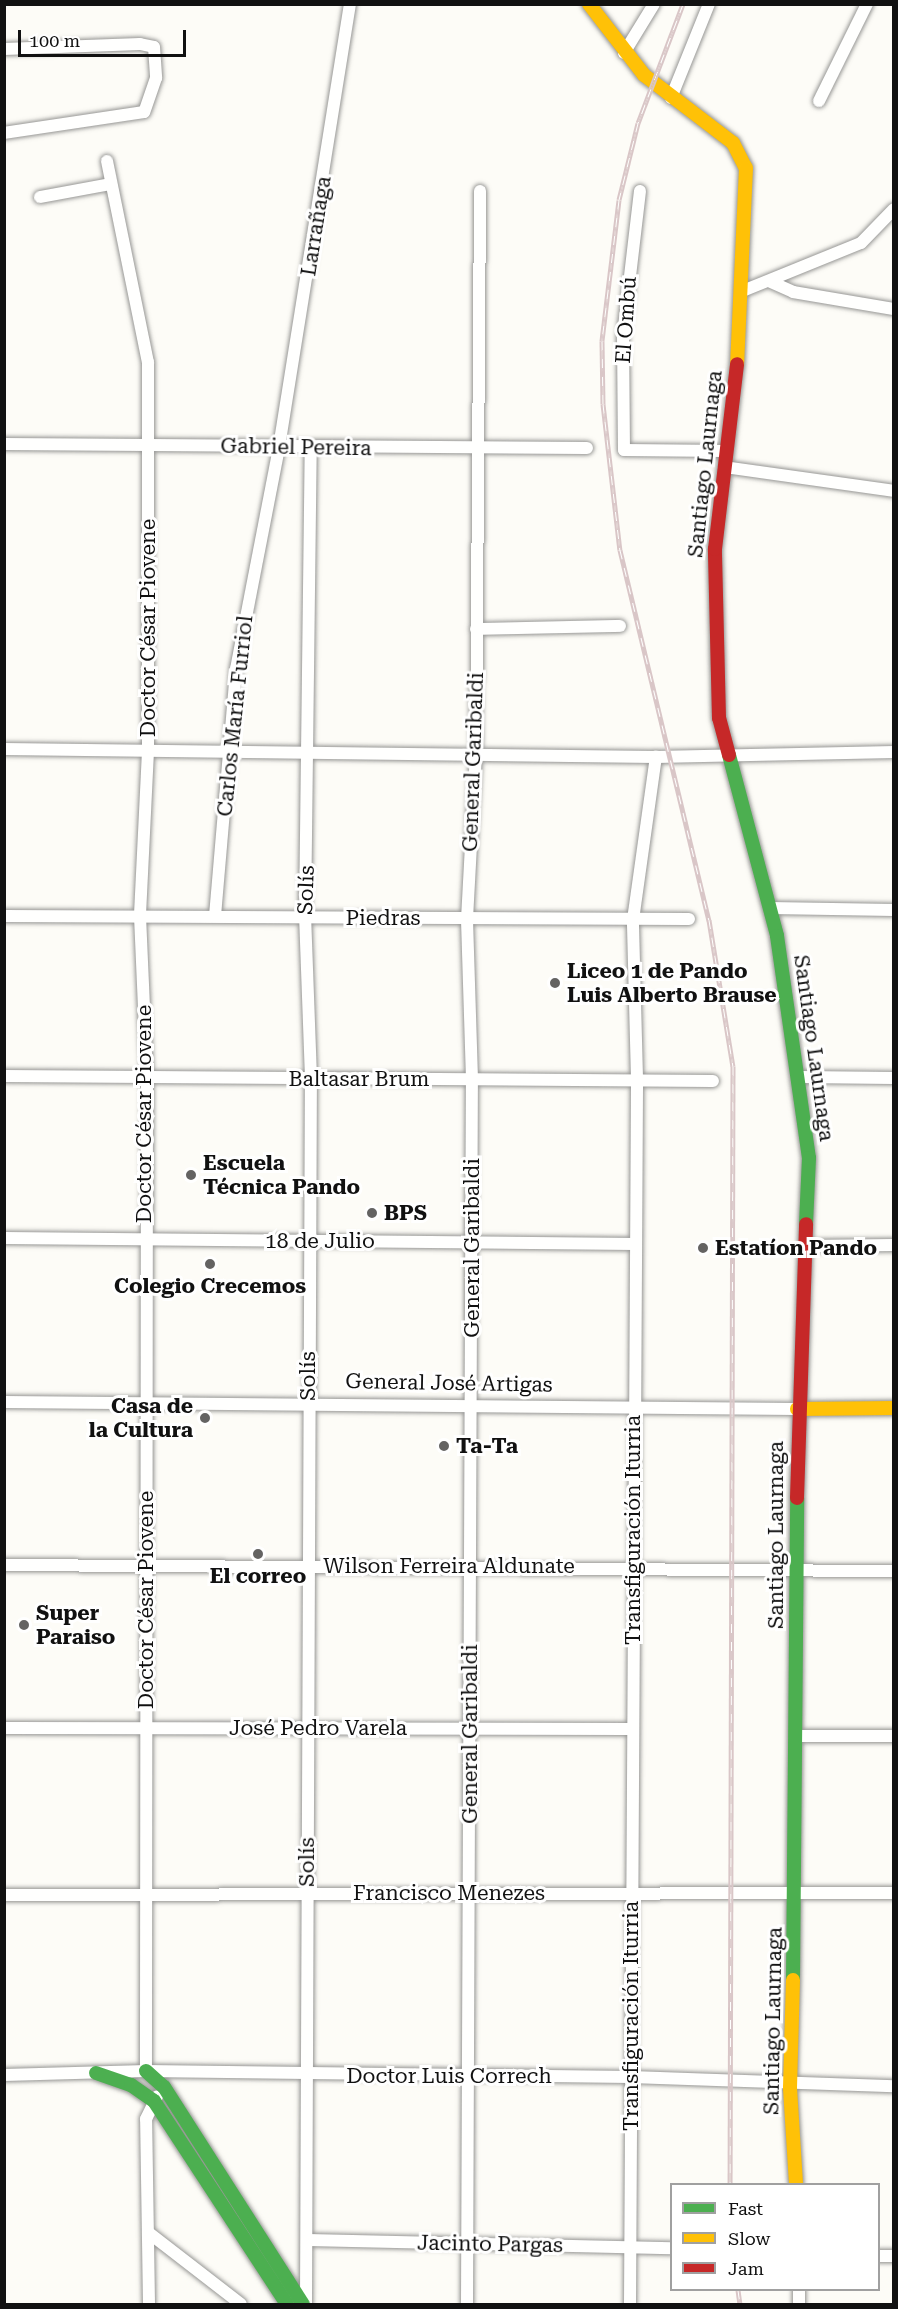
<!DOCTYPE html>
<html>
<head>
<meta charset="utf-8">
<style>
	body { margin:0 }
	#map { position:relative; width:898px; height:2309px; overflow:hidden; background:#fdfcf7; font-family:"Roboto Serif",serif }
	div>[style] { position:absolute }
	.roads { filter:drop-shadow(0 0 2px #979795) drop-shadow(0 0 2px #979795) }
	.street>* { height:12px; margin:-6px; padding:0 6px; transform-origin:6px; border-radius:6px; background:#fffffe }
	.fast>* { height:14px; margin:-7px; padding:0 7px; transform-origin:7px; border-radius:7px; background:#4caf50 }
	.slow>* { height:14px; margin:-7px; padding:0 7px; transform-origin:7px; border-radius:7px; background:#ffc107 }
	.jam>* { height:14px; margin:-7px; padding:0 7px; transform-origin:7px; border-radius:7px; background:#c62828 }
	.rail>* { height:5px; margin-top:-2.5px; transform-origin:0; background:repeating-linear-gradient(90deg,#fff 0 9px,#d9c6c7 0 18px); box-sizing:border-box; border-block:2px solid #d9c6c7 }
	.dots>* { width:16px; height:16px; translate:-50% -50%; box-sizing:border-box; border:3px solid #fff; border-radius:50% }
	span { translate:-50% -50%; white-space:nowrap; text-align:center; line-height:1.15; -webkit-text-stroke:6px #fff; paint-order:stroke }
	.street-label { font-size:21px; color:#111 }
	.poi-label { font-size:21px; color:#111; font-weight:700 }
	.left { translate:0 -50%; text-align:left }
	.right { translate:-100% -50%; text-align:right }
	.frame { position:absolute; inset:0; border:6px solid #111; pointer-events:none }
	.legend { position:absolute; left:670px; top:2183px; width:210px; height:108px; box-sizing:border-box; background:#fff; border:2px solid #a0a0a0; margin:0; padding:8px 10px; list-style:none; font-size:18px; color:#111 }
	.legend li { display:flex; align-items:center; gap:12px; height:30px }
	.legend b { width:30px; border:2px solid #a0a0a0 }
	.scale { position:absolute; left:18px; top:30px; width:168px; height:27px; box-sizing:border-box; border:3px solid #111; border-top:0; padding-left:8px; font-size:18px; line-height:21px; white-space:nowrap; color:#111; -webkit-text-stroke:4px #fff; paint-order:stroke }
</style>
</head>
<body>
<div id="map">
	<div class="roads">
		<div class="street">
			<i style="left:4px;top:49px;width:136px;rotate:-2.1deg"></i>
			<i style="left:140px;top:44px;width:14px;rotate:12deg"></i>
			<i style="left:154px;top:47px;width:31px;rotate:86deg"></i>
			<i style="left:156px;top:78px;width:36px;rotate:109deg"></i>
			<i style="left:144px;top:112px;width:142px;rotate:171.5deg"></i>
			<i style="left:624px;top:53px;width:57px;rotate:-58.5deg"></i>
			<i style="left:671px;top:98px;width:101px;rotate:-68deg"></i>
			<i style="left:819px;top:101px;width:108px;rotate:-63.7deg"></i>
			<i style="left:107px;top:161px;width:205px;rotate:78.5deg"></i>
			<i style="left:148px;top:362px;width:389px;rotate:90deg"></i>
			<i style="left:148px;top:751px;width:165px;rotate:92.8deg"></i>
			<i style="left:140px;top:916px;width:162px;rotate:87.5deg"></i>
			<i style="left:147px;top:1078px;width:993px;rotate:90.06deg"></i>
			<i style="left:640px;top:191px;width:146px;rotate:96.7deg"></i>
			<i style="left:623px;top:336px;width:114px;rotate:89.5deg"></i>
			<i style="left:624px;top:450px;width:102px;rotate:0.6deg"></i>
			<i style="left:40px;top:197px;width:72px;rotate:-10.4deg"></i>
			<i style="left:771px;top:282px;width:24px;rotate:24deg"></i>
			<i style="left:793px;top:292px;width:102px;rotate:9.6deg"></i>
			<i style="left:745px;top:290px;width:125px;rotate:-22.1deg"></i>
			<i style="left:861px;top:243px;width:47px;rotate:-45.9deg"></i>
			<i style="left:4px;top:444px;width:583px;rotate:0.39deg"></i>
			<i style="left:724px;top:467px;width:172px;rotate:8deg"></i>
			<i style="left:476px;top:629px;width:144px;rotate:-1.2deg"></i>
			<i style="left:4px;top:749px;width:652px;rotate:0.7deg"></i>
			<i style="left:656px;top:757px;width:238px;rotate:-1.2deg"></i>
			<i style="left:770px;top:908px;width:124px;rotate:0.9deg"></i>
			<i style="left:4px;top:916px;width:685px;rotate:0.25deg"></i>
			<i style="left:215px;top:916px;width:248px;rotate:-85.1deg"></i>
			<i style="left:236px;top:669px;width:226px;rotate:-79deg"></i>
			<i style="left:279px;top:447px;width:449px;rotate:-80.9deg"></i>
			<i style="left:4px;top:1076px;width:709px;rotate:0.4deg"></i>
			<i style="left:801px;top:1077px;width:93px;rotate:0.6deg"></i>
			<i style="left:4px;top:1238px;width:631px;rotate:0.54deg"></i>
			<i style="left:807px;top:1246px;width:87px;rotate:-0.7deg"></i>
			<i style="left:4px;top:1402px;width:793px;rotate:0.51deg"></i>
			<i style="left:4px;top:1565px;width:890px;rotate:0.39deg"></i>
			<i style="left:4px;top:1728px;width:628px;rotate:0.09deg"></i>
			<i style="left:796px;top:1736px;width:98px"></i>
			<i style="left:4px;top:1895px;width:890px;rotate:-0.13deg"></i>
			<i style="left:4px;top:2075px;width:142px;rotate:-1.6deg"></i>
			<i style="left:146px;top:2071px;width:485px;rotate:0.7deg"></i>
			<i style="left:631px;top:2077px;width:263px;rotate:2deg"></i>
			<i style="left:149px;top:2233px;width:116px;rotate:37.7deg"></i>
			<i style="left:308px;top:2240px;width:364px;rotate:1.3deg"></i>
			<i style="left:878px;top:2256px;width:16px"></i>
			<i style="left:149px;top:2304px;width:185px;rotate:-90.9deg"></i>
			<i style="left:146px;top:2119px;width:25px;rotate:-64deg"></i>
			<i style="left:306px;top:2304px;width:1226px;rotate:-89.77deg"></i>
			<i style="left:311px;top:1078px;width:161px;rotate:-92.1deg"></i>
			<i style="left:305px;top:917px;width:469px;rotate:-89.3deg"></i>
			<i style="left:467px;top:2304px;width:1225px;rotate:-89.77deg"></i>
			<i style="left:472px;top:1079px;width:160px;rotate:-91.8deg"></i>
			<i style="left:467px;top:919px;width:165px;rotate:-86.9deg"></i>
			<i style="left:476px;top:754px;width:563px;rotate:-89.59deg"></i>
			<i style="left:630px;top:2304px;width:1226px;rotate:-89.67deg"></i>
			<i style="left:637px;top:1078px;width:158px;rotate:-91.5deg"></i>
			<i style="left:633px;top:920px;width:165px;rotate:-82deg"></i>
			<i style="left:799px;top:2304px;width:14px;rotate:-90deg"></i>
		</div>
		<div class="fast">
			<i style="left:729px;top:755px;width:187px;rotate:75.1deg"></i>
			<i style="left:777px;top:936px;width:224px;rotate:81.8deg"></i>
			<i style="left:809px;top:1158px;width:66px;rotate:92.6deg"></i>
			<i style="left:793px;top:1980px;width:482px;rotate:-89.5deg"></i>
			<i style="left:146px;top:2071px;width:24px;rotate:42deg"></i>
			<i style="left:164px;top:2087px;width:258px;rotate:57.4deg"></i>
			<i style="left:96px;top:2073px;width:37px;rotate:19deg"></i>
			<i style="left:131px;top:2085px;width:28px;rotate:35deg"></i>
			<i style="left:154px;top:2101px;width:243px;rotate:56.8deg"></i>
		</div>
		<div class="slow">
			<i style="left:589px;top:4px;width:90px;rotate:52.2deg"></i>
			<i style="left:644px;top:75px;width:112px;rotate:37.4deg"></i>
			<i style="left:733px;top:143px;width:28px;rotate:63deg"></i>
			<i style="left:746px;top:168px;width:196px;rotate:92.6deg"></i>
			<i style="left:797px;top:1409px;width:97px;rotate:-0.6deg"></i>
			<i style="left:793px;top:1980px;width:108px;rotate:91.6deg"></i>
			<i style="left:790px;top:2088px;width:96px;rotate:86.4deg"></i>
		</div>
		<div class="jam">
			<i style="left:729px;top:755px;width:38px;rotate:-105deg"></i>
			<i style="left:719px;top:718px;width:169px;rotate:-91.4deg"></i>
			<i style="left:715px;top:549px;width:186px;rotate:-83.2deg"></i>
			<i style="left:797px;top:1498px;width:274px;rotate:-88.1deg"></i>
		</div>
	</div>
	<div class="rail">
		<i style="left:683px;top:4px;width:127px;rotate:110.7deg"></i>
		<i style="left:638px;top:123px;width:79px;rotate:103.9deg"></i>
		<i style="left:619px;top:200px;width:142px;rotate:96.9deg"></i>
		<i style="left:602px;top:341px;width:63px;rotate:89.1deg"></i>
		<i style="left:603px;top:404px;width:147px;rotate:83.4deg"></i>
		<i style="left:620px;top:550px;width:381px;rotate:76.5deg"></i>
		<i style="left:709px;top:920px;width:148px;rotate:80.7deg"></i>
		<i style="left:733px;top:1066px;width:1118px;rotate:90.15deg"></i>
		<i style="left:738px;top:2290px;width:14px;rotate:82deg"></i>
	</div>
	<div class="dots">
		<i style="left:555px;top:983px;background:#646362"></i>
		<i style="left:191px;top:1175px;background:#646362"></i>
		<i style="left:372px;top:1213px;background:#646362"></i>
		<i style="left:703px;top:1248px;background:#646362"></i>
		<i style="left:210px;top:1264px;background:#646362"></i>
		<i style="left:205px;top:1418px;background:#646362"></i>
		<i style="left:444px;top:1446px;background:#646362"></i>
		<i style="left:258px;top:1554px;background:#646362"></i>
		<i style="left:24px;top:1625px;background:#646362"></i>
	</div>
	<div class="street-label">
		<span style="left:316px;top:226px;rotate:-81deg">Larrañaga</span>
		<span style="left:626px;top:320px;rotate:-86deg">El Ombú</span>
		<span style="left:296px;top:447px;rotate:1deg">Gabriel Pereira</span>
		<span style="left:705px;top:464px;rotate:-84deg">Santiago Laurnaga</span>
		<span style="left:148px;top:628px;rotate:-90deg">Doctor César Piovene</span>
		<span style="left:235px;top:716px;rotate:-84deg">Carlos María Furriol</span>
		<span style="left:473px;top:762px;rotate:-88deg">General Garibaldi</span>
		<span style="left:306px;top:890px;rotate:-88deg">Solís</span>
		<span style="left:383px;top:918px">Piedras</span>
		<span style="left:814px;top:1048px;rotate:82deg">Santiago Laurnaga</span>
		<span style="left:359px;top:1079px">Baltasar Brum</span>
		<span style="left:144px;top:1114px;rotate:-90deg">Doctor César Piovene</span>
		<span style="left:320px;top:1241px">18 de Julio</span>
		<span style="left:472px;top:1248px;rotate:-90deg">General Garibaldi</span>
		<span style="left:308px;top:1376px;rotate:-90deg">Solís</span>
		<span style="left:449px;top:1383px;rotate:1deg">General José Artigas</span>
		<span style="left:633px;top:1530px;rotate:-90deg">Transfiguración Iturria</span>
		<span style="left:776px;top:1535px;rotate:-90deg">Santiago Laurnaga</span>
		<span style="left:449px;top:1566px">Wilson Ferreira Aldunate</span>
		<span style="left:146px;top:1600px;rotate:-90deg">Doctor César Piovene</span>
		<span style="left:318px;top:1728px">José Pedro Varela</span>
		<span style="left:470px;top:1734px;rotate:-90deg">General Garibaldi</span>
		<span style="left:307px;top:1862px;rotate:-90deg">Solís</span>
		<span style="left:449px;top:1893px">Francisco Menezes</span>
		<span style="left:631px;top:2016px;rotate:-90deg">Transfiguración Iturria</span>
		<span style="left:773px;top:2021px;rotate:-89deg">Santiago Laurnaga</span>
		<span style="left:449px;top:2076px">Doctor Luis Correch</span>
		<span style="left:490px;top:2244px;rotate:1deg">Jacinto Pargas</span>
	</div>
	<div class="poi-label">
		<span class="left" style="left:567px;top:983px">Liceo 1 de Pando<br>Luis Alberto Brause</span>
		<span class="left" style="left:203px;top:1175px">Escuela<br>Técnica Pando</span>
		<span class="left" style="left:384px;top:1213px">BPS</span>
		<span class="left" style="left:715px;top:1248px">Estatíon Pando</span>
		<span style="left:210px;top:1286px">Colegio Crecemos</span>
		<span class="right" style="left:193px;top:1418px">Casa de<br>la Cultura</span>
		<span class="left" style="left:456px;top:1446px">Ta-Ta</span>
		<span style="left:258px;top:1576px">El correo</span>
		<span class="left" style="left:36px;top:1625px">Super<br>Paraiso</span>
	</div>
	<div class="frame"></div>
	<ul class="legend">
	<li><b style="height:8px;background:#4caf50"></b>Fast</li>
	<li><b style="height:8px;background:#ffc107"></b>Slow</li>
	<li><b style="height:8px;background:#c62828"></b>Jam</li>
	</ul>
	<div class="scale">100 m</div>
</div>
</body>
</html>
